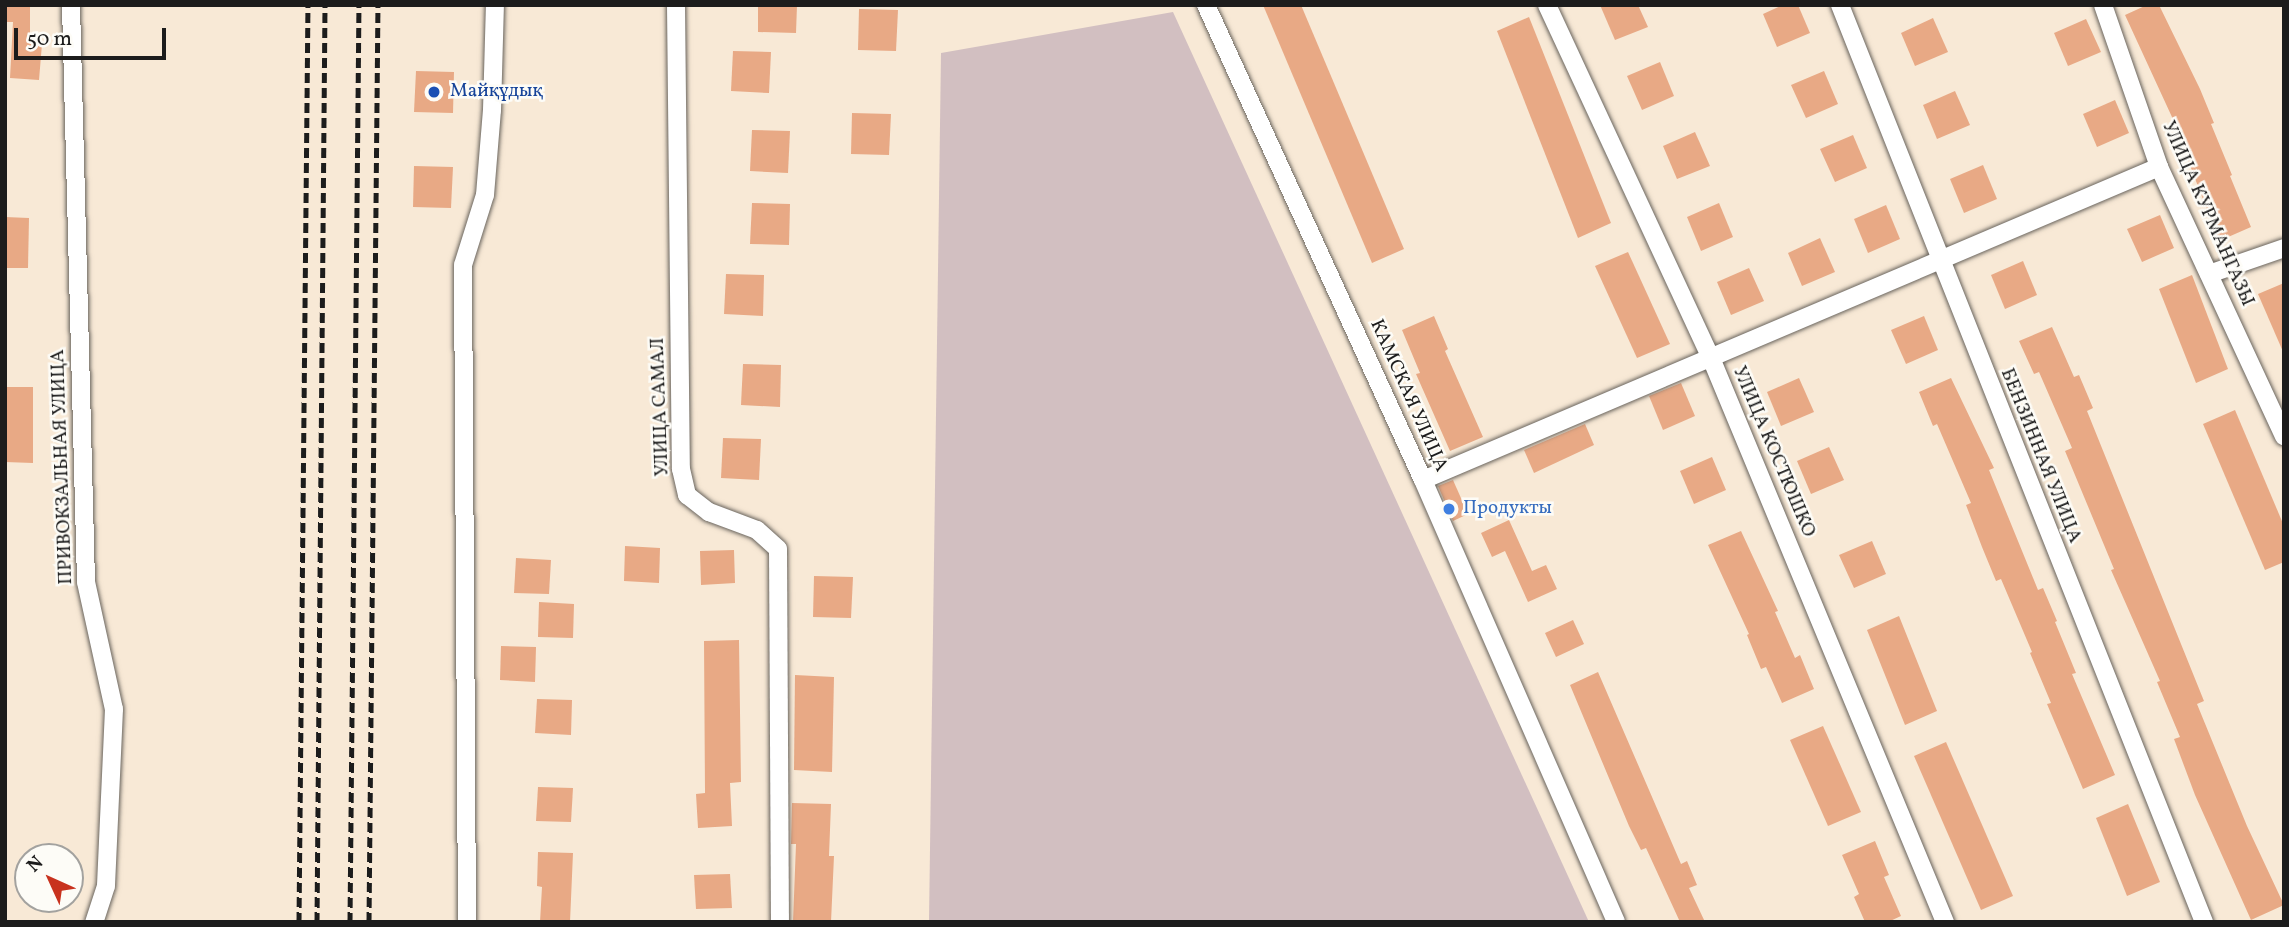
<!DOCTYPE html>
<html>
<head>
<meta charset="utf-8">
<style>
	body { margin:0 }
	#map { position:relative; width:2289px; height:927px; overflow:hidden; background:#f8e9d6; font-family:Vollkorn,serif }
	div>[style] { position:absolute }
	.industrial>* { inset:0; background:#d2bfc1 }
	.building>* { inset:0; background:#e8a985 }
	.roads { filter:drop-shadow(0 0 2px #69645d) drop-shadow(0 0 2px #69645d) }
	.street>* { height:18px; margin:-9px; padding:0 9px; transform-origin:9px; border-radius:9px; background:#fff }
	.rail>* { height:5px; margin-top:-2.5px; transform-origin:0; background:repeating-linear-gradient(90deg,#1c1c1c 0 10px,transparent 0 15px) }
	.dots>* { width:19px; height:19px; translate:-50% -50%; box-sizing:border-box; border:4px solid #fdfcf7; border-radius:50% }
	span { translate:-50% -50%; white-space:nowrap; text-align:center; line-height:1.15; -webkit-text-stroke:5px #fdfcf7; paint-order:stroke }
	.transit-label { font-size:19px; color:#164399 }
	.left { translate:0 -50%; text-align:left }
	.street-label { font-size:19px; color:#1c1c1c }
	.shop-label { font-size:19px; color:#366cbe }
	.frame { position:absolute; inset:0; border:7px solid #1c1c1c; pointer-events:none }
	.north { position:absolute; left:14px; top:843px; width:70px; height:70px; box-sizing:border-box; background:#fdfcf7; border:2px solid #a3a29f; border-radius:50%; rotate:315deg; font-size:19px; font-weight:700; line-height:28px; text-align:center; color:#1c1c1c }
	.north::after { content:''; display:block; margin:auto; width:24px; height:32px; background:#c8321e; clip-path:polygon(50% 0,100% 100%,50% 72%,0 100%) }
	.scale { position:absolute; left:14px; top:28px; width:152px; height:32px; box-sizing:border-box; border:4px solid #1c1c1c; border-top:0; padding-left:9px; font-size:21px; line-height:24px; white-space:nowrap; color:#1c1c1c; -webkit-text-stroke:5px #fdfcf7; paint-order:stroke }
</style>
</head>
<body>
<div id="map">
	<div class="industrial">
		<i style="clip-path:polygon(1173px 12px,1589px 922px,929px 922px,941px 53px)"></i>
	</div>
	<div class="building">
		<i style="clip-path:polygon(5px 5px,30px 5px,30px 43px,42px 44px,39px 80px,10px 78px,13px 22px,5px 22px)"></i>
		<i style="clip-path:polygon(758px 5px,797px 5px,796px 33px,758px 32px)"></i>
		<i style="clip-path:polygon(1263px 5px,1301px 5px,1404px 249px,1372px 263px)"></i>
		<i style="clip-path:polygon(1600px 5px,1638px 5px,1648px 27px,1615px 40px)"></i>
		<i style="clip-path:polygon(1783px 5px,1798px 5px,1810px 33px,1777px 47px,1763px 14px)"></i>
		<i style="clip-path:polygon(2147px 5px,2159px 5px,2200px 89px,2214px 123px,2211px 124px,2232px 175px,2230px 176px,2251px 227px,2219px 241px,2186px 155px,2189px 154px,2125px 15px)"></i>
		<i style="clip-path:polygon(859px 9px,898px 10px,896px 51px,858px 50px)"></i>
		<i style="clip-path:polygon(1529px 17px,1611px 223px,1578px 238px,1497px 31px)"></i>
		<i style="clip-path:polygon(1933px 18px,1948px 52px,1915px 66px,1901px 33px)"></i>
		<i style="clip-path:polygon(2086px 19px,2101px 52px,2068px 66px,2054px 33px)"></i>
		<i style="clip-path:polygon(733px 51px,771px 52px,769px 93px,731px 91px)"></i>
		<i style="clip-path:polygon(1660px 62px,1674px 96px,1642px 110px,1627px 76px)"></i>
		<i style="clip-path:polygon(416px 71px,454px 72px,453px 113px,414px 112px)"></i>
		<i style="clip-path:polygon(1824px 71px,1838px 104px,1806px 118px,1791px 85px)"></i>
		<i style="clip-path:polygon(1955px 91px,1970px 125px,1937px 139px,1923px 105px)"></i>
		<i style="clip-path:polygon(2115px 100px,2129px 133px,2097px 147px,2083px 114px)"></i>
		<i style="clip-path:polygon(852px 113px,891px 114px,889px 155px,851px 154px)"></i>
		<i style="clip-path:polygon(752px 130px,790px 131px,788px 173px,750px 171px)"></i>
		<i style="clip-path:polygon(1695px 132px,1710px 166px,1677px 179px,1663px 146px)"></i>
		<i style="clip-path:polygon(1853px 135px,1867px 168px,1835px 182px,1820px 149px)"></i>
		<i style="clip-path:polygon(1983px 165px,1997px 199px,1964px 213px,1950px 179px)"></i>
		<i style="clip-path:polygon(414px 166px,453px 167px,451px 208px,413px 207px)"></i>
		<i style="clip-path:polygon(752px 203px,790px 204px,789px 245px,750px 244px)"></i>
		<i style="clip-path:polygon(1719px 203px,1733px 237px,1701px 251px,1687px 217px)"></i>
		<i style="clip-path:polygon(1886px 205px,1900px 239px,1868px 253px,1854px 219px)"></i>
		<i style="clip-path:polygon(2160px 215px,2174px 248px,2142px 262px,2127px 229px)"></i>
		<i style="clip-path:polygon(5px 217px,29px 218px,28px 268px,5px 268px)"></i>
		<i style="clip-path:polygon(1820px 238px,1835px 272px,1802px 286px,1788px 253px)"></i>
		<i style="clip-path:polygon(1628px 252px,1670px 344px,1637px 358px,1595px 266px)"></i>
		<i style="clip-path:polygon(2023px 261px,2037px 295px,2005px 309px,1991px 275px)"></i>
		<i style="clip-path:polygon(1749px 268px,1764px 301px,1731px 315px,1717px 282px)"></i>
		<i style="clip-path:polygon(726px 274px,764px 275px,763px 316px,724px 314px)"></i>
		<i style="clip-path:polygon(2192px 275px,2228px 369px,2196px 383px,2159px 289px)"></i>
		<i style="clip-path:polygon(2284px 283px,2284px 354px,2258px 294px)"></i>
		<i style="clip-path:polygon(1434px 316px,1448px 349px,1445px 351px,1483px 437px,1450px 451px,1416px 374px,1420px 373px,1402px 330px)"></i>
		<i style="clip-path:polygon(1924px 316px,1938px 350px,1906px 364px,1891px 330px)"></i>
		<i style="clip-path:polygon(2052px 327px,2074px 377px,2079px 375px,2093px 408px,2087px 411px,2204px 701px,2197px 704px,2247px 826px,2284px 905px,2251px 920px,2195px 795px,2174px 739px,2180px 737px,2157px 682px,2160px 681px,2111px 570px,2114px 569px,2065px 451px,2072px 448px,2039px 372px,2034px 374px,2019px 341px)"></i>
		<i style="clip-path:polygon(743px 364px,781px 365px,780px 407px,741px 405px)"></i>
		<i style="clip-path:polygon(1799px 378px,1814px 412px,1781px 426px,1767px 392px)"></i>
		<i style="clip-path:polygon(1951px 378px,1994px 468px,1989px 470px,2038px 590px,2043px 588px,2057px 621px,2055px 622px,2076px 673px,2072px 674px,2115px 775px,2083px 789px,2047px 704px,2051px 703px,2030px 653px,2032px 652px,2001px 579px,1996px 581px,1982px 547px,1966px 505px,1971px 503px,1937px 424px,1933px 426px,1919px 392px)"></i>
		<i style="clip-path:polygon(1681px 383px,1695px 416px,1663px 430px,1649px 396px)"></i>
		<i style="clip-path:polygon(5px 387px,33px 387px,33px 463px,5px 462px)"></i>
		<i style="clip-path:polygon(2235px 410px,2284px 526px,2284px 562px,2265px 570px,2203px 424px)"></i>
		<i style="clip-path:polygon(1585px 424px,1594px 445px,1534px 473px,1524px 450px)"></i>
		<i style="clip-path:polygon(723px 438px,761px 439px,759px 480px,721px 478px)"></i>
		<i style="clip-path:polygon(1829px 447px,1844px 480px,1811px 494px,1797px 461px)"></i>
		<i style="clip-path:polygon(1712px 457px,1726px 490px,1694px 504px,1680px 471px)"></i>
		<i style="clip-path:polygon(1453px 480px,1468px 514px,1453px 521px,1438px 486px)"></i>
		<i style="clip-path:polygon(1509px 520px,1532px 571px,1546px 565px,1557px 589px,1528px 602px,1505px 551px,1492px 557px,1481px 533px)"></i>
		<i style="clip-path:polygon(1741px 531px,1778px 611px,1775px 612px,1795px 658px,1800px 655px,1814px 689px,1782px 703px,1766px 667px,1761px 669px,1747px 635px,1749px 634px,1708px 545px)"></i>
		<i style="clip-path:polygon(1872px 541px,1886px 574px,1854px 588px,1839px 555px)"></i>
		<i style="clip-path:polygon(625px 546px,660px 548px,659px 583px,624px 581px)"></i>
		<i style="clip-path:polygon(734px 550px,735px 583px,701px 585px,700px 551px)"></i>
		<i style="clip-path:polygon(516px 558px,551px 560px,549px 594px,514px 593px)"></i>
		<i style="clip-path:polygon(814px 576px,853px 577px,851px 618px,813px 617px)"></i>
		<i style="clip-path:polygon(539px 602px,574px 604px,573px 638px,538px 637px)"></i>
		<i style="clip-path:polygon(1899px 616px,1937px 711px,1905px 725px,1867px 630px)"></i>
		<i style="clip-path:polygon(1573px 620px,1584px 644px,1556px 657px,1545px 633px)"></i>
		<i style="clip-path:polygon(739px 640px,741px 782px,730px 783px,732px 826px,698px 828px,696px 794px,705px 793px,704px 641px)"></i>
		<i style="clip-path:polygon(501px 646px,536px 647px,535px 682px,500px 680px)"></i>
		<i style="clip-path:polygon(1598px 672px,1681px 864px,1687px 861px,1697px 885px,1689px 888px,1705px 922px,1680px 922px,1646px 848px,1641px 850px,1629px 826px,1570px 685px)"></i>
		<i style="clip-path:polygon(795px 675px,834px 677px,832px 772px,794px 770px)"></i>
		<i style="clip-path:polygon(537px 699px,572px 700px,571px 735px,535px 733px)"></i>
		<i style="clip-path:polygon(1823px 726px,1861px 812px,1828px 826px,1790px 740px)"></i>
		<i style="clip-path:polygon(1946px 742px,2013px 896px,1981px 910px,1914px 756px)"></i>
		<i style="clip-path:polygon(538px 787px,573px 788px,571px 822px,536px 821px)"></i>
		<i style="clip-path:polygon(792px 803px,831px 804px,829px 856px,834px 856px,831px 922px,793px 922px,796px 844px,791px 844px)"></i>
		<i style="clip-path:polygon(2128px 804px,2160px 882px,2127px 896px,2096px 818px)"></i>
		<i style="clip-path:polygon(1875px 841px,1889px 875px,1884px 877px,1901px 916px,1888px 922px,1865px 922px,1854px 897px,1859px 894px,1842px 855px)"></i>
		<i style="clip-path:polygon(538px 852px,573px 853px,570px 922px,540px 922px,542px 887px,537px 886px)"></i>
		<i style="clip-path:polygon(730px 874px,732px 908px,696px 909px,694px 875px)"></i>
	</div>
	<div class="roads">
		<div class="street">
			<i style="left:71px;top:5px;width:577px;rotate:88.51deg"></i>
			<i style="left:86px;top:582px;width:130px;rotate:77.6deg"></i>
			<i style="left:114px;top:709px;width:177px;rotate:92.6deg"></i>
			<i style="left:106px;top:886px;width:38px;rotate:108deg"></i>
			<i style="left:676px;top:5px;width:464px;rotate:89.4deg"></i>
			<i style="left:681px;top:469px;width:27px;rotate:77deg"></i>
			<i style="left:687px;top:495px;width:28px;rotate:38deg"></i>
			<i style="left:709px;top:512px;width:51px;rotate:20.6deg"></i>
			<i style="left:757px;top:530px;width:28px;rotate:42deg"></i>
			<i style="left:778px;top:549px;width:373px;rotate:89.7deg"></i>
			<i style="left:1206px;top:5px;width:522px;rotate:65.45deg"></i>
			<i style="left:1423px;top:480px;width:482px;rotate:66.4deg"></i>
			<i style="left:1547px;top:5px;width:389px;rotate:65.1deg"></i>
			<i style="left:1711px;top:358px;width:611px;rotate:67.47deg"></i>
			<i style="left:1840px;top:5px;width:987px;rotate:68.35deg"></i>
			<i style="left:2103px;top:5px;width:171px;rotate:70.9deg"></i>
			<i style="left:2159px;top:167px;width:297px;rotate:65.1deg"></i>
			<i style="left:2209px;top:274px;width:79px;rotate:-19.1deg"></i>
			<i style="left:1423px;top:480px;width:800px;rotate:-23.04deg"></i>
			<i style="left:467px;top:922px;width:657px;rotate:-90.35deg"></i>
			<i style="left:463px;top:265px;width:73px;rotate:-72.6deg"></i>
			<i style="left:485px;top:195px;width:85px;rotate:-85.3deg"></i>
			<i style="left:492px;top:110px;width:105px;rotate:-88.4deg"></i>
		</div>
	</div>
	<div class="rail">
		<i style="left:299px;top:922px;width:917px;rotate:-89.44deg"></i>
		<i style="left:317px;top:922px;width:917px;rotate:-89.5deg"></i>
		<i style="left:350px;top:922px;width:917px;rotate:-89.44deg"></i>
		<i style="left:369px;top:922px;width:917px;rotate:-89.44deg"></i>
	</div>
	<div class="dots">
		<i style="left:434px;top:92px;background:#1a4fb4"></i>
		<i style="left:1449px;top:509px;background:#3f7fe0"></i>
	</div>
	<div class="transit-label">
		<span class="left" style="left:450px;top:92px">Майқұдық</span>
	</div>
	<div class="street-label">
		<span style="left:2207px;top:214px;rotate:66deg">УЛИЦА КУРМАНГАЗЫ</span>
		<span style="left:1408px;top:396px;rotate:66deg">КАМСКАЯ УЛИЦА</span>
		<span style="left:661px;top:407px;rotate:-92deg">УЛИЦА САМАЛ</span>
		<span style="left:1773px;top:452px;rotate:67deg">УЛИЦА КОСТЮШКО</span>
		<span style="left:2040px;top:456px;rotate:68deg">БЕНЗИННАЯ УЛИЦА</span>
		<span style="left:63px;top:467px;rotate:-92deg">ПРИВОКЗАЛЬНАЯ УЛИЦА</span>
	</div>
	<div class="shop-label">
		<span class="left" style="left:1463px;top:509px">Продукты</span>
	</div>
	<div class="frame"></div>
	<div class="north">N</div>
	<div class="scale">50 m</div>
</div>
</body>
</html>
